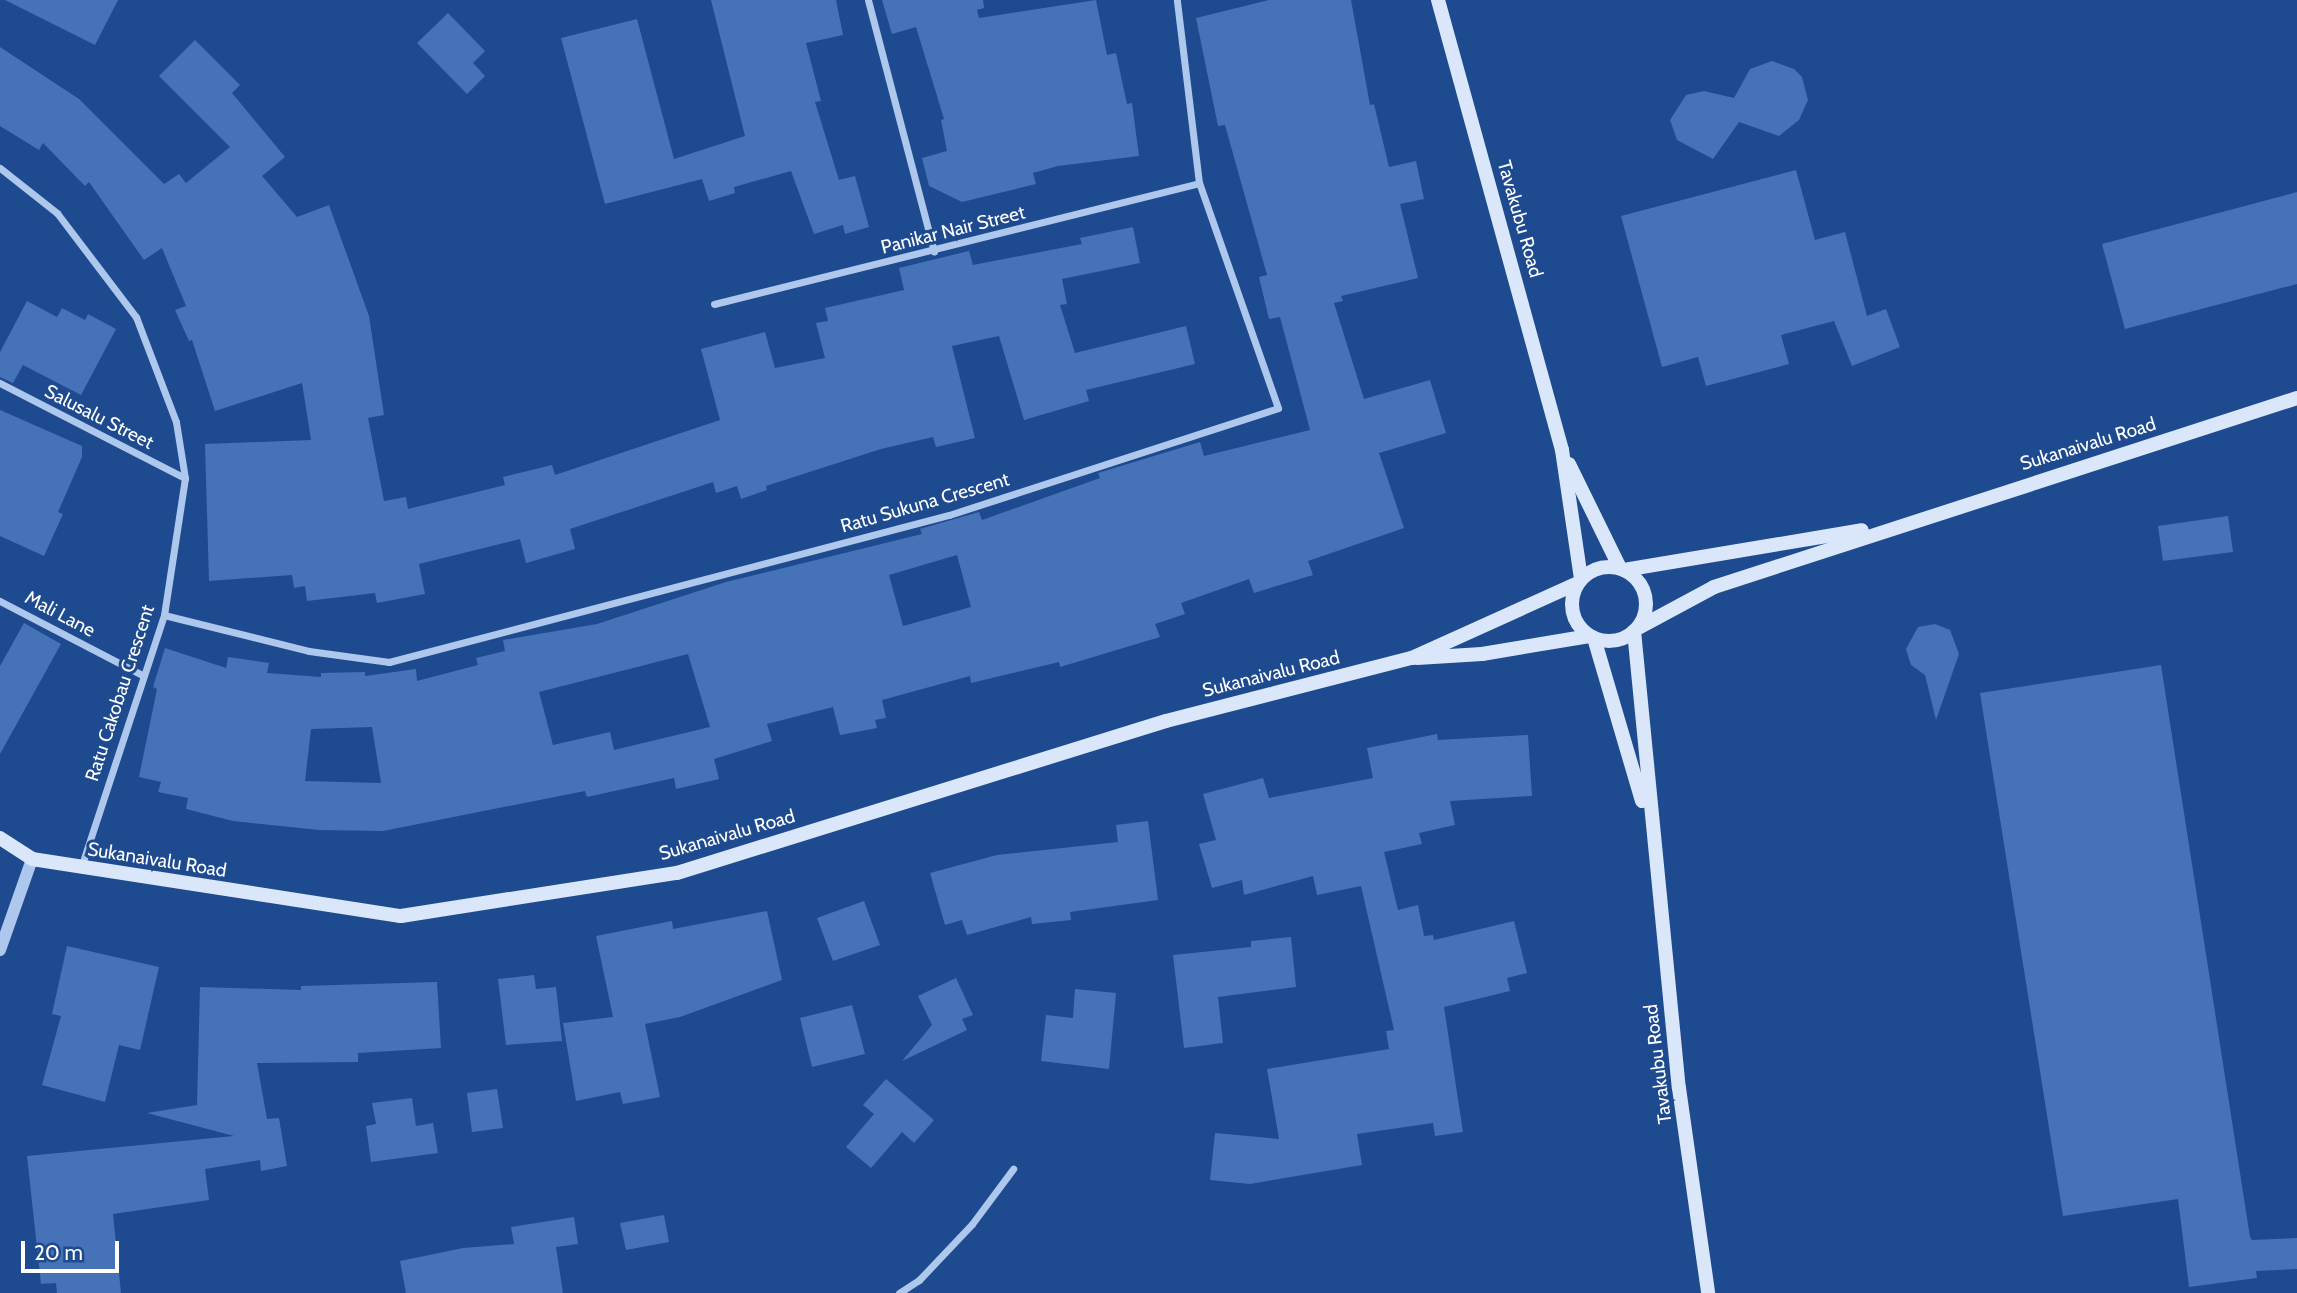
<!DOCTYPE html>
<html>
<head>
<meta charset="utf-8">
<style>
	body { margin:0 }
	#map { position:relative; width:2297px; height:1293px; overflow:hidden; background:#1e4a90; font-family:Cabin,sans-serif }
	div>[style] { position:absolute }
	.building>* { inset:0; background:#4673b7 }
	.minor>* { height:7px; margin:-3.5px; padding:0 3.5px; transform-origin:3.5px; border-radius:3.5px; background:#adc7ed }
	.tertiary>* { height:12px; margin:-6px; padding:0 6px; transform-origin:6px; border-radius:6px; background:#adc7ed }
	.secondary>* { height:14px; margin:-7px; padding:0 7px; transform-origin:7px; border-radius:7px; background:#dae6fa }
	.secondary>.ring { margin:-7px; padding:0; box-sizing:content-box; background:none; border:14px solid #dae6fa; border-radius:50% }
	span { translate:-50% -50%; white-space:nowrap; text-align:center; line-height:1.15; -webkit-text-stroke:6px #1e4a90; paint-order:stroke }
	.street-label { font-size:19px; color:#fff }
	.scale { position:absolute; left:21px; top:1241px; width:98px; height:32px; box-sizing:border-box; border:4px solid #fff; border-top:0; padding-left:9px; font-size:21px; line-height:24px; white-space:nowrap; color:#fff; -webkit-text-stroke:5px #1e4a90; paint-order:stroke }
</style>
</head>
<body>
<div id="map">
	<div class="building">
		<i style="clip-path:polygon(5px 0,118px 0,95px 45px)"></i>
		<i style="clip-path:polygon(711px 0,836px 0,843px 35px,806px 43px,821px 101px,815px 102px,839px 180px,855px 176px,869px 227px,845px 234px,843px 225px,814px 234px,791px 171px,734px 187px,735px 193px,709px 201px,702px 179px,605px 204px,561px 38px,637px 19px,674px 159px,745px 136px)"></i>
		<i style="clip-path:polygon(882px 0,983px 0,984px 8px,977px 10px,979px 18px,1096px 0,1107px 55px,1116px 53px,1127px 104px,1132px 103px,1139px 156px,1058px 166px,1033px 173px,1036px 184px,962px 202px,929px 186px,922px 158px,947px 151px,941px 120px,944px 119px,916px 27px,892px 34px)"></i>
		<i style="clip-path:polygon(evenodd,1269px 0,1351px 0,1370px 105px,1374px 104px,1389px 167px,1416px 161px,1424px 199px,1400px 204px,1418px 278px,1341px 296px,1343px 301px,1334px 303px,1364px 399px,1430px 380px,1446px 433px,1379px 453px,1404px 528px,1308px 561px,1313px 575px,1254px 593px,1249px 579px,1181px 603px,1185px 614px,1155px 624px,1160px 637px,1060px 667px,1059px 662px,971px 683px,970px 676px,882px 700px,886px 718px,875px 720px,877px 728px,840px 735px,833px 707px,767px 724px,772px 741px,714px 759px,719px 779px,676px 789px,674px 778px,587px 797px,585px 791px,383px 831px,319px 830px,233px 821px,186px 809px,188px 798px,158px 792px,161px 782px,139px 777px,157px 689px,153px 687px,165px 648px,226px 668px,228px 657px,269px 663px,267px 673px,321px 677px,321px 673px,365px 672px,365px 676px,416px 669px,417px 681px,478px 665px,476px 658px,505px 651px,503px 640px,597px 624px,726px 582px,922px 534px,920px 529px,979px 512px,982px 520px,1100px 478px,1098px 473px,1200px 442px,1204px 456px,1310px 430px,1280px 317px,1269px 319px,1259px 277px,1267px 275px,1225px 125px,1218px 126px,1196px 18px,1269px 0,957px 555px,971px 607px,903px 626px,889px 575px,957px 555px,1269px 0,688px 654px,710px 727px,614px 750px,610px 732px,553px 745px,539px 692px,688px 654px,1269px 0,372px 727px,381px 783px,305px 781px,311px 729px,372px 727px)"></i>
		<i style="clip-path:polygon(448px 13px,485px 51px,473px 63px,485px 76px,467px 94px,417px 43px)"></i>
		<i style="clip-path:polygon(195px 40px,240px 85px,232px 93px,285px 157px,262px 176px,297px 217px,329px 205px,369px 316px,384px 415px,368px 418px,384px 501px,406px 497px,408px 509px,505px 485px,503px 477px,552px 465px,555px 475px,720px 420px,701px 349px,765px 332px,775px 368px,825px 358px,816px 323px,828px 321px,825px 308px,904px 290px,899px 268px,969px 251px,973px 265px,1082px 244px,1080px 238px,1133px 227px,1140px 263px,1062px 279px,1067px 304px,1060px 305px,1075px 353px,1186px 326px,1195px 364px,1086px 390px,1089px 401px,1024px 420px,999px 336px,952px 346px,975px 438px,936px 447px,933px 437px,881px 449px,766px 486px,767px 490px,741px 499px,737px 486px,716px 493px,713px 482px,570px 529px,575px 549px,526px 563px,520px 539px,419px 564px,425px 594px,377px 603px,375px 593px,307px 601px,305px 586px,294px 588px,292px 575px,209px 581px,205px 444px,311px 440px,302px 383px,215px 411px,192px 340px,189px 341px,175px 310px,186px 306px,162px 248px,144px 260px,89px 182px,85px 186px,43px 143px,39px 150px,0 126px,0 47px,79px 99px,164px 184px,179px 174px,186px 183px,230px 147px,159px 76px)"></i>
		<i style="clip-path:polygon(1772px 61px,1794px 69px,1802px 77px,1808px 100px,1799px 120px,1779px 136px,1739px 122px,1713px 159px,1677px 140px,1670px 120px,1686px 95px,1704px 91px,1734px 98px,1750px 69px)"></i>
		<i style="clip-path:polygon(1796px 170px,1815px 240px,1845px 232px,1867px 316px,1886px 309px,1900px 347px,1852px 366px,1834px 321px,1781px 335px,1789px 364px,1706px 386px,1698px 357px,1662px 367px,1621px 216px)"></i>
		<i style="clip-path:polygon(2297px 192px,2297px 284px,2125px 329px,2102px 244px)"></i>
		<i style="clip-path:polygon(27px 301px,57px 317px,62px 308px,85px 320px,88px 314px,116px 329px,81px 395px,23px 365px,13px 383px,0 377px,0 352px)"></i>
		<i style="clip-path:polygon(0 410px,82px 446px,82px 457px,58px 512px,63px 514px,44px 556px,0 536px)"></i>
		<i style="clip-path:polygon(2228px 516px,2233px 552px,2163px 561px,2158px 526px)"></i>
		<i style="clip-path:polygon(24px 623px,61px 644px,0 754px,0 666px)"></i>
		<i style="clip-path:polygon(1935px 624px,1950px 630px,1959px 654px,1936px 720px,1925px 675px,1911px 665px,1906px 649px,1918px 627px)"></i>
		<i style="clip-path:polygon(2161px 665px,2250px 1237px,2252px 1240px,2297px 1238px,2297px 1269px,2256px 1271px,2257px 1278px,2189px 1287px,2178px 1199px,2063px 1216px,1980px 693px)"></i>
		<i style="clip-path:polygon(1437px 734px,1438px 740px,1528px 735px,1532px 796px,1450px 801px,1455px 825px,1419px 833px,1422px 844px,1384px 852px,1398px 910px,1418px 905px,1424px 936px,1433px 935px,1434px 940px,1514px 921px,1527px 973px,1507px 978px,1510px 991px,1444px 1007px,1463px 1132px,1435px 1136px,1433px 1123px,1357px 1134px,1362px 1165px,1250px 1184px,1210px 1180px,1215px 1133px,1279px 1139px,1267px 1069px,1389px 1049px,1386px 1031px,1394px 1030px,1361px 886px,1317px 895px,1313px 876px,1244px 895px,1242px 880px,1212px 888px,1199px 844px,1216px 840px,1203px 794px,1263px 778px,1269px 798px,1373px 778px,1367px 748px)"></i>
		<i style="clip-path:polygon(1148px 821px,1158px 900px,1070px 912px,1071px 920px,1032px 924px,1031px 917px,967px 935px,962px 920px,945px 925px,930px 873px,997px 855px,1118px 842px,1116px 825px)"></i>
		<i style="clip-path:polygon(864px 901px,880px 945px,833px 961px,817px 918px)"></i>
		<i style="clip-path:polygon(767px 911px,782px 980px,680px 1017px,645px 1024px,660px 1097px,623px 1104px,620px 1092px,576px 1101px,563px 1023px,613px 1017px,596px 936px,672px 921px,673px 929px)"></i>
		<i style="clip-path:polygon(1291px 937px,1296px 987px,1218px 997px,1223px 1043px,1184px 1048px,1173px 955px,1251px 947px,1251px 941px)"></i>
		<i style="clip-path:polygon(67px 946px,159px 967px,140px 1050px,119px 1045px,105px 1102px,42px 1085px,61px 1016px,52px 1014px)"></i>
		<i style="clip-path:polygon(534px 975px,536px 989px,556px 987px,562px 1041px,506px 1045px,498px 979px)"></i>
		<i style="clip-path:polygon(956px 978px,973px 1015px,962px 1019px,967px 1030px,902px 1061px,932px 1025px,918px 996px)"></i>
		<i style="clip-path:polygon(437px 982px,441px 1048px,358px 1053px,358px 1062px,257px 1063px,267px 1119px,279px 1118px,287px 1166px,261px 1171px,260px 1160px,205px 1169px,209px 1200px,113px 1214px,121px 1293px,57px 1293px,56px 1283px,41px 1284px,27px 1156px,234px 1136px,147px 1113px,197px 1105px,200px 987px,301px 990px,301px 986px)"></i>
		<i style="clip-path:polygon(1075px 989px,1116px 993px,1109px 1069px,1041px 1061px,1046px 1015px,1073px 1018px)"></i>
		<i style="clip-path:polygon(852px 1005px,865px 1054px,812px 1067px,800px 1018px)"></i>
		<i style="clip-path:polygon(886px 1079px,934px 1120px,914px 1143px,902px 1132px,871px 1168px,846px 1147px,874px 1114px,863px 1105px)"></i>
		<i style="clip-path:polygon(497px 1089px,503px 1128px,472px 1132px,467px 1093px)"></i>
		<i style="clip-path:polygon(412px 1098px,416px 1126px,433px 1123px,438px 1153px,371px 1162px,366px 1126px,376px 1124px,372px 1103px)"></i>
		<i style="clip-path:polygon(664px 1215px,669px 1242px,626px 1250px,620px 1223px)"></i>
		<i style="clip-path:polygon(574px 1217px,578px 1244px,556px 1247px,563px 1293px,406px 1293px,400px 1261px,463px 1248px,514px 1244px,511px 1227px)"></i>
	</div>
	<div class="minor">
		<i style="left:868px;top:0;width:260px;rotate:75.3deg"></i>
		<i style="left:0;top:168px;width:73px;rotate:38.3deg"></i>
		<i style="left:57px;top:213px;width:131px;rotate:52.8deg"></i>
		<i style="left:136px;top:317px;width:112px;rotate:69.1deg"></i>
		<i style="left:176px;top:422px;width:57px;rotate:80.9deg"></i>
		<i style="left:185px;top:478px;width:139px;rotate:98.7deg"></i>
		<i style="left:164px;top:615px;width:265px;rotate:108.2deg"></i>
		<i style="left:714px;top:304px;width:500px;rotate:-14deg"></i>
		<i style="left:0;top:383px;width:208px;rotate:27.2deg"></i>
		<i style="left:0;top:601px;width:160px;rotate:27.5deg"></i>
		<i style="left:164px;top:615px;width:149px;rotate:13.9deg"></i>
		<i style="left:309px;top:651px;width:81px;rotate:7.8deg"></i>
		<i style="left:389px;top:662px;width:579px;rotate:-14.71deg"></i>
		<i style="left:949px;top:515px;width:346px;rotate:-18deg"></i>
		<i style="left:1278px;top:408px;width:238px;rotate:-109.3deg"></i>
		<i style="left:1199px;top:183px;width:184px;rotate:-96.9deg"></i>
		<i style="left:899px;top:1293px;width:24px;rotate:-33deg"></i>
		<i style="left:919px;top:1280px;width:77px;rotate:-46.6deg"></i>
		<i style="left:972px;top:1224px;width:69px;rotate:-53.3deg"></i>
	</div>
	<div class="tertiary">
		<i style="left:0;top:950px;width:96px;rotate:-70.6deg"></i>
	</div>
	<div class="secondary">
		<i style="left:1438px;top:0;width:467px;rotate:74.6deg"></i>
		<i style="left:1562px;top:450px;width:129px;rotate:81.6deg"></i>
		<i style="left:1569px;top:464px;width:116px;rotate:63.9deg"></i>
		<i class="ring" style="left:1572px;top:567px;width:60px;height:60px"></i>
		<i style="left:1624px;top:570px;width:241px;rotate:-9.5deg"></i>
		<i style="left:1638px;top:628px;width:86px;rotate:-28.3deg"></i>
		<i style="left:1714px;top:587px;width:613px;rotate:-17.96deg"></i>
		<i style="left:1634px;top:631px;width:459px;rotate:84.4deg"></i>
		<i style="left:1679px;top:1088px;width:207px;rotate:81.9deg"></i>
		<i style="left:1594px;top:638px;width:170px;rotate:73.6deg"></i>
		<i style="left:1417px;top:658px;width:65px;rotate:-3.5deg"></i>
		<i style="left:1482px;top:654px;width:109px;rotate:-9.5deg"></i>
		<i style="left:0;top:838px;width:38px;rotate:33deg"></i>
		<i style="left:32px;top:859px;width:373px;rotate:8.8deg"></i>
		<i style="left:401px;top:916px;width:279px;rotate:-8.9deg"></i>
		<i style="left:677px;top:873px;width:512px;rotate:-17.27deg"></i>
		<i style="left:1166px;top:721px;width:254px;rotate:-14.4deg"></i>
		<i style="left:1412px;top:658px;width:180px;rotate:-24.3deg"></i>
	</div>
	<div class="street-label">
		<span style="left:1520px;top:219px;rotate:74deg">Tavakubu Road</span>
		<span style="left:953px;top:230px;rotate:-14deg">Panikar Nair Street</span>
		<span style="left:99px;top:417px;rotate:27deg">Salusalu Street</span>
		<span style="left:2088px;top:444px;rotate:-17deg">Sukanaivalu Road</span>
		<span style="left:925px;top:503px;rotate:-16deg">Ratu Sukuna Crescent</span>
		<span style="left:60px;top:614px;rotate:28deg">Mali Lane</span>
		<span style="left:1271px;top:674px;rotate:-14deg">Sukanaivalu Road</span>
		<span style="left:120px;top:693px;rotate:-72deg">Ratu Cakobau Crescent</span>
		<span style="left:727px;top:835px;rotate:-16deg">Sukanaivalu Road</span>
		<span style="left:157px;top:860px;rotate:9deg">Sukanaivalu Road</span>
		<span style="left:1658px;top:1064px;rotate:-97deg">Tavakubu Road</span>
	</div>
	<div class="scale">20 m</div>
</div>
</body>
</html>
